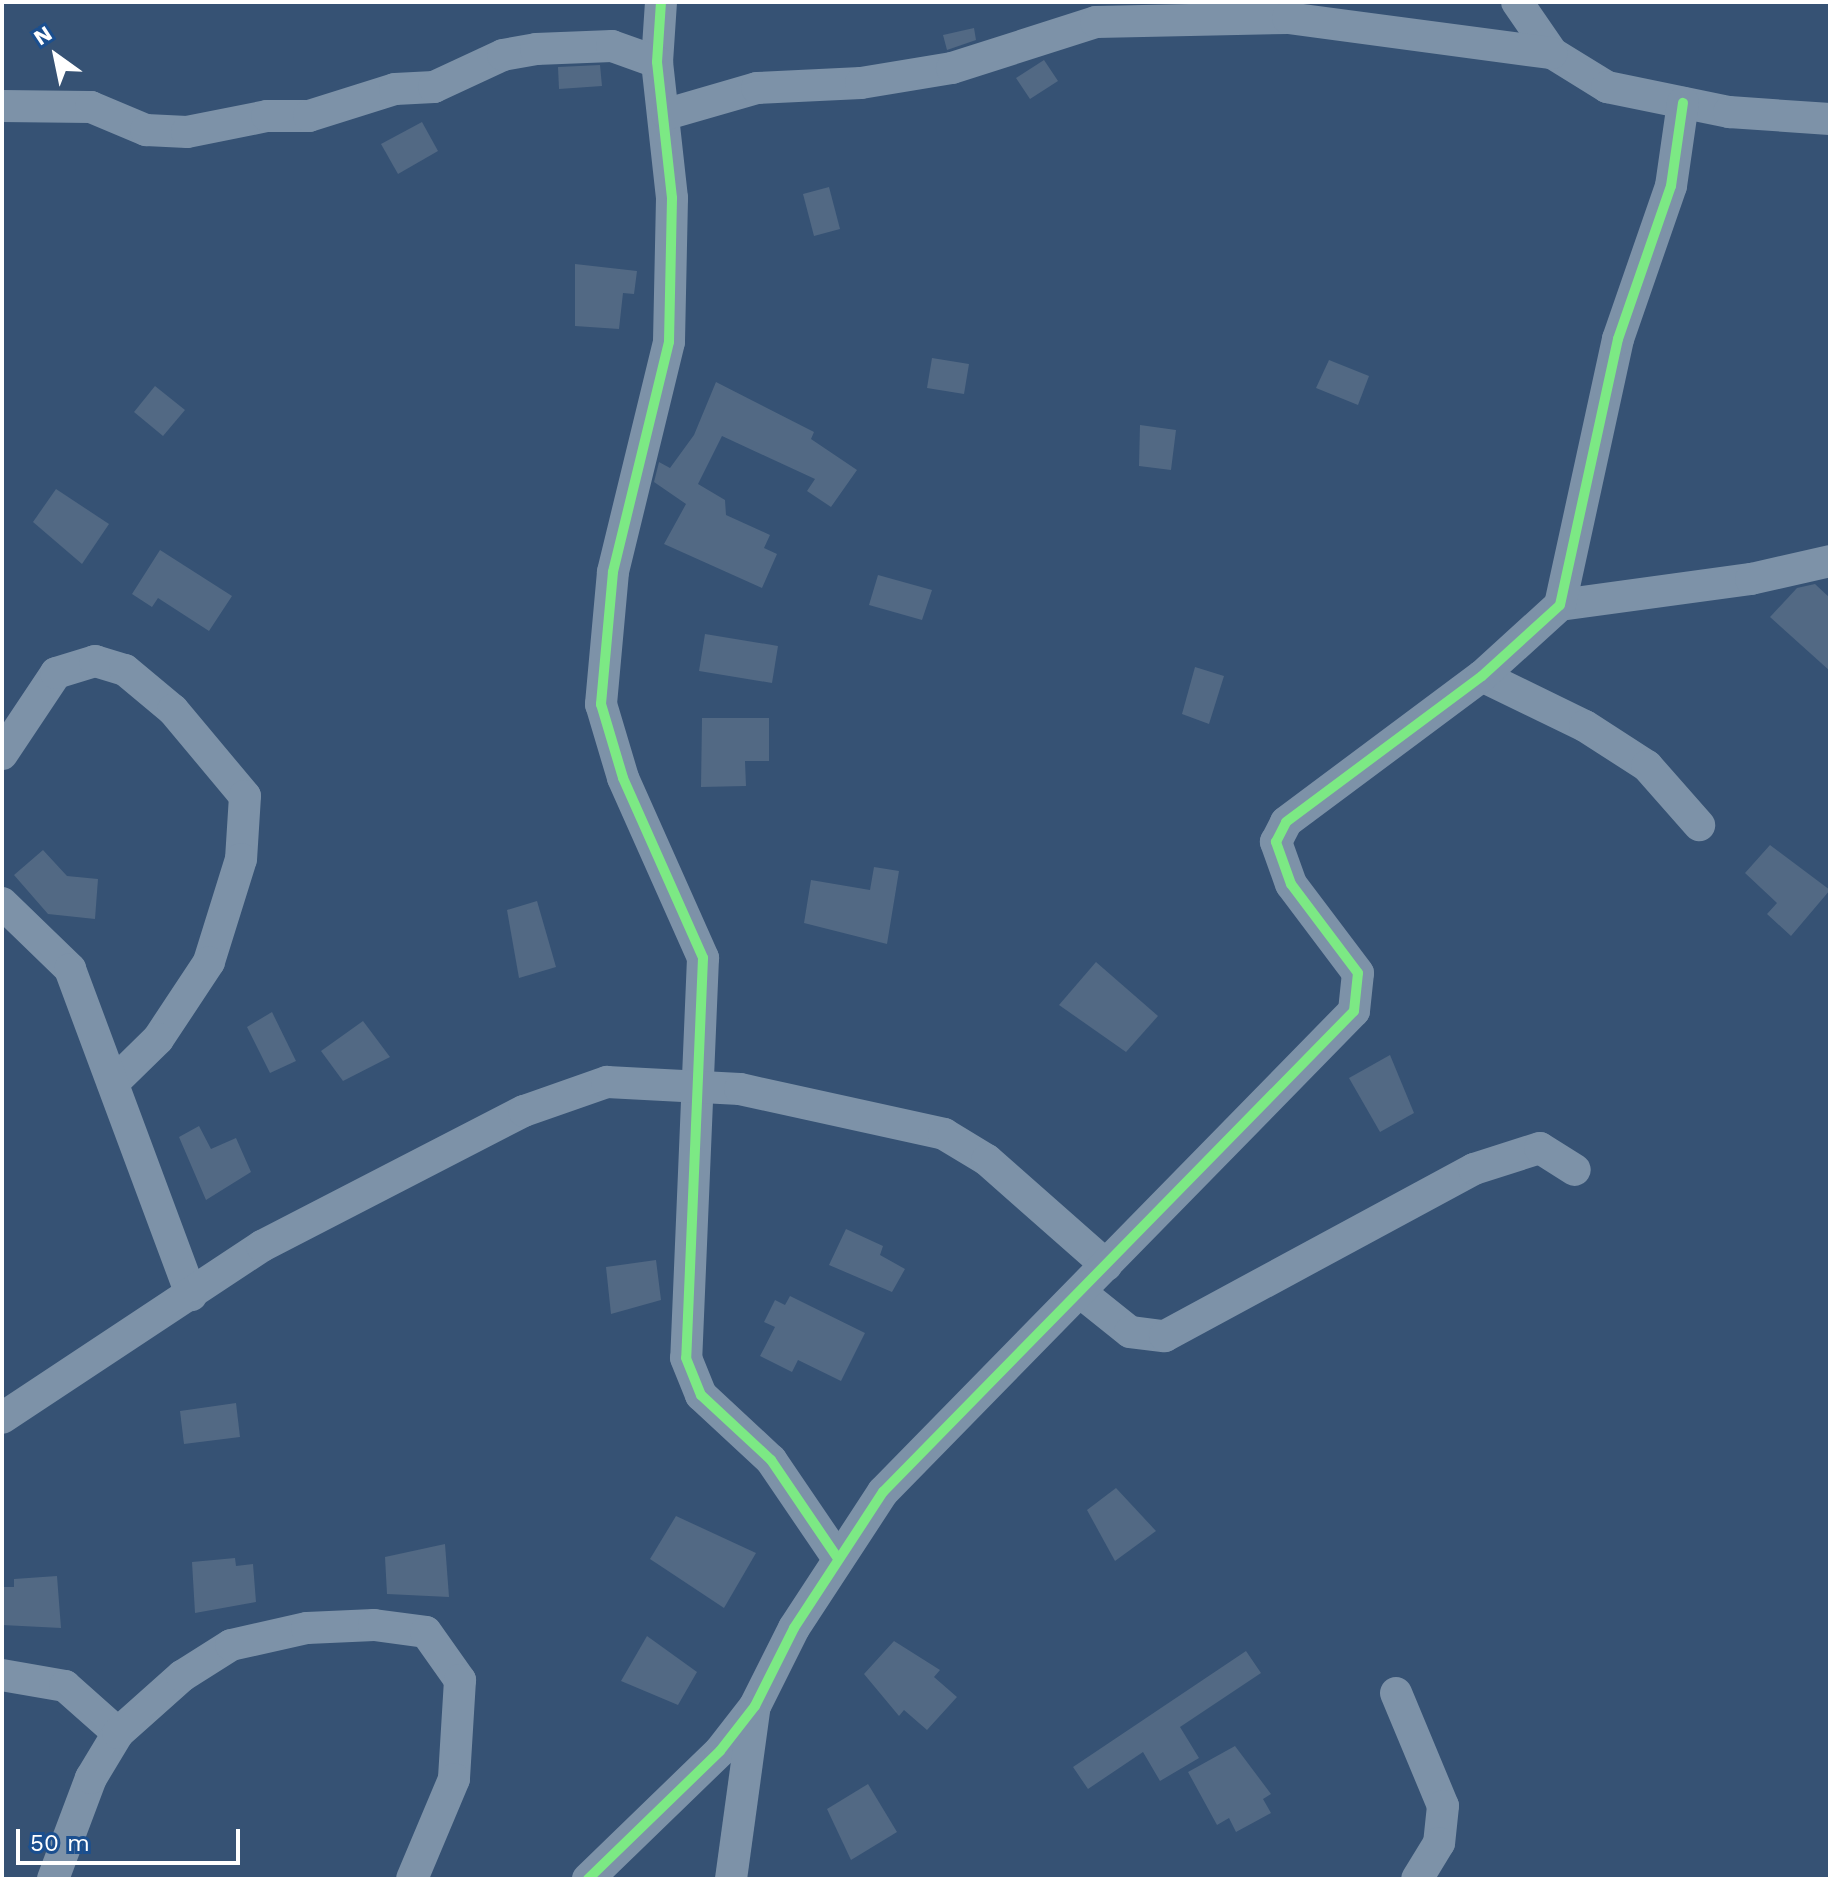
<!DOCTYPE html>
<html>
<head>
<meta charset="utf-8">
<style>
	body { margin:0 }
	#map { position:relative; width:1832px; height:1881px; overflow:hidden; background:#365274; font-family:"Work Sans",sans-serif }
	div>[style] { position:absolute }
	.building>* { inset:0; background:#526984 }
	.minor>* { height:32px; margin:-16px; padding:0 16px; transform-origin:16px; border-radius:16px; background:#7d92a8 }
	.cycleway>* { height:10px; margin:-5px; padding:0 5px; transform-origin:5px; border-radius:5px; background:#7ce984 }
	span { translate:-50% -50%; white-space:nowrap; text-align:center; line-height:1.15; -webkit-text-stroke:6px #1b4f8f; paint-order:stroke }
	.frame { position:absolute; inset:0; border:4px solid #fff; pointer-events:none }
	.north { position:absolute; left:16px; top:16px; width:80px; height:80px; -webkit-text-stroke:6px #1b4f8f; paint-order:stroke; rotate:327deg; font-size:22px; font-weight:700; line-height:32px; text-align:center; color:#fff }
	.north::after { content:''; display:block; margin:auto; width:28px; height:36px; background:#fff; clip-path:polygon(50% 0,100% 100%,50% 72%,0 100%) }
	.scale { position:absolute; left:16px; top:1829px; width:224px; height:36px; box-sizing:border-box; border:4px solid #fff; border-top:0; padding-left:10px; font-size:24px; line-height:28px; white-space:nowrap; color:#fff; -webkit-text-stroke:6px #1b4f8f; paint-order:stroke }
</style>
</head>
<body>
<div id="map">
	<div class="building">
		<i style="clip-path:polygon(974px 28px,976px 40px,947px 50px,943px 35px)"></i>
		<i style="clip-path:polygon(1044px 60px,1058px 81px,1030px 99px,1016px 78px)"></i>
		<i style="clip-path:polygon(600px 65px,602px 86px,559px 89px,558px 67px)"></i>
		<i style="clip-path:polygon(422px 122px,438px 151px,398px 174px,381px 144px)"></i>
		<i style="clip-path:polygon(829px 187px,840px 229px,814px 236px,803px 194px)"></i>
		<i style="clip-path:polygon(575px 264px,637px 271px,634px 294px,623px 293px,619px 329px,575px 326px)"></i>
		<i style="clip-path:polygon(932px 358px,969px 364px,964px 394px,927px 388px)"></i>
		<i style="clip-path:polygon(1329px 360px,1369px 376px,1358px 405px,1316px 388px)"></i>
		<i style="clip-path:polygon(716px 382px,814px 432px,811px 439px,857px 470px,831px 507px,807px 491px,815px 479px,722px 436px,698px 484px,725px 500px,726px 515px,770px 535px,764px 548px,777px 554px,762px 588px,664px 544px,686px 504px,654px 482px,659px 462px,670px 468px,694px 435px)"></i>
		<i style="clip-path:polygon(155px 386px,185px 410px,163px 436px,134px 412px)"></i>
		<i style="clip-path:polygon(1140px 425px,1176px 430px,1171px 470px,1139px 466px)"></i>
		<i style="clip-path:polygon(56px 489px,109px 524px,82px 564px,33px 522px)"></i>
		<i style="clip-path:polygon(160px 550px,232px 596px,209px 631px,158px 598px,152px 607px,132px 594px)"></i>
		<i style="clip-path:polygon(878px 575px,932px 590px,922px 620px,869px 605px)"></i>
		<i style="clip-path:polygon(1815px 584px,1830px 598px,1830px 671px,1770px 617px,1797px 588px)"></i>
		<i style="clip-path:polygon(705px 634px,778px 646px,772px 683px,699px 671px)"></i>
		<i style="clip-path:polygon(1195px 667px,1224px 676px,1209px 724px,1182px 714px)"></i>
		<i style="clip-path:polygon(702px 718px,769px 718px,769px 761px,745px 761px,746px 786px,701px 787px)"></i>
		<i style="clip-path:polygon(1770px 845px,1830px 890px,1791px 936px,1767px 914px,1777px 903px,1745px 873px)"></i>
		<i style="clip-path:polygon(43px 850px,67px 876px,98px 879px,95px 919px,48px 914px,14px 875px)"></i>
		<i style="clip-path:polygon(874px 867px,899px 871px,887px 944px,804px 923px,811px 880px,870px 890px)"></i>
		<i style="clip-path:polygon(537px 901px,556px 967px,519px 978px,507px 910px)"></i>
		<i style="clip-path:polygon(1096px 962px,1158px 1016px,1126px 1052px,1059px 1005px)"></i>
		<i style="clip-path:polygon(272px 1012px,296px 1061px,270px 1073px,247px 1027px)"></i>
		<i style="clip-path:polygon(363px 1021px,390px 1057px,343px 1081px,321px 1051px)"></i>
		<i style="clip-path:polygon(1390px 1055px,1414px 1113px,1380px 1132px,1349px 1078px)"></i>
		<i style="clip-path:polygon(199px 1126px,211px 1149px,236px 1138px,251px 1172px,206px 1200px,179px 1137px)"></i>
		<i style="clip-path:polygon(846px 1229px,883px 1246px,880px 1255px,905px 1269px,892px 1292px,829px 1265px)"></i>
		<i style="clip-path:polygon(656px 1260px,661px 1300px,611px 1314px,606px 1267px)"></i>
		<i style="clip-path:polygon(790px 1296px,865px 1333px,841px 1381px,798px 1360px,792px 1372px,760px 1356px,775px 1327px,764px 1322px,775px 1300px,785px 1305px)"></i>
		<i style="clip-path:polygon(236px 1403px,240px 1437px,184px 1444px,180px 1411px)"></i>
		<i style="clip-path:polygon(1116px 1488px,1156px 1531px,1115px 1561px,1087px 1510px)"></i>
		<i style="clip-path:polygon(676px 1516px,756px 1553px,724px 1608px,650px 1559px)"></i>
		<i style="clip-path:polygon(445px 1544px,449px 1597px,387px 1594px,385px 1557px)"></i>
		<i style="clip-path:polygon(235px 1558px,236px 1566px,253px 1564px,256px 1602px,195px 1613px,192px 1562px)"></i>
		<i style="clip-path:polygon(57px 1576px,61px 1628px,2px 1625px,2px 1587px,14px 1587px,14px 1579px)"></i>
		<i style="clip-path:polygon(647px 1636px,697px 1672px,678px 1705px,621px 1681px)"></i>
		<i style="clip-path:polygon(894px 1641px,940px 1670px,934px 1677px,957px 1697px,927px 1730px,904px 1710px,899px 1716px,864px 1674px)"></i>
		<i style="clip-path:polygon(1246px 1651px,1261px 1673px,1180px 1727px,1199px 1758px,1160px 1781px,1143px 1752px,1088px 1789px,1073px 1767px)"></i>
		<i style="clip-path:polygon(1235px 1746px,1271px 1794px,1263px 1799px,1271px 1813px,1236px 1832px,1229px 1818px,1217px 1825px,1188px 1772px)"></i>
		<i style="clip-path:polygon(868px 1784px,897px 1832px,851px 1860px,827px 1809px)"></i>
	</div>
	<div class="minor">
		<i style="left:661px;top:2px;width:60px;rotate:93.8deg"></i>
		<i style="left:657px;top:62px;width:137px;rotate:83.7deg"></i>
		<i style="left:672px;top:198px;width:144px;rotate:91.2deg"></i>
		<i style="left:669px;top:342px;width:237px;rotate:103.7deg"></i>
		<i style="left:613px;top:572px;width:133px;rotate:95.2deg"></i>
		<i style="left:601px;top:704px;width:77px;rotate:73.4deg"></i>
		<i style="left:623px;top:778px;width:197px;rotate:66deg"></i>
		<i style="left:703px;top:958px;width:400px;rotate:92.4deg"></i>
		<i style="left:686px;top:1358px;width:40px;rotate:68deg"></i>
		<i style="left:701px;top:1395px;width:96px;rotate:42.9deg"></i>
		<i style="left:771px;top:1460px;width:117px;rotate:55.8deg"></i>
		<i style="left:1517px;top:2px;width:62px;rotate:55.5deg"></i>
		<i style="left:1552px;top:53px;width:65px;rotate:31.7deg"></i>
		<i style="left:1607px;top:87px;width:125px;rotate:11.6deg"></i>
		<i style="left:1729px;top:112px;width:101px;rotate:4deg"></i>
		<i style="left:2px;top:106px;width:89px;rotate:0.6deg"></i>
		<i style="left:91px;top:107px;width:60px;rotate:22.7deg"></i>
		<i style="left:146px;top:130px;width:41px;rotate:2.8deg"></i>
		<i style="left:187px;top:132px;width:82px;rotate:-11.3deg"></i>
		<i style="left:267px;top:116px;width:42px"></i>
		<i style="left:309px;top:116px;width:90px;rotate:-17.4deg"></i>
		<i style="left:395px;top:89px;width:39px;rotate:-3deg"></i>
		<i style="left:434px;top:87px;width:76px;rotate:-24.9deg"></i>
		<i style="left:503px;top:55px;width:34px;rotate:-10deg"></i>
		<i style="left:536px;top:49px;width:76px;rotate:-2.3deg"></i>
		<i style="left:612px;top:46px;width:48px;rotate:19.6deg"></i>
		<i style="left:667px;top:114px;width:94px;rotate:-16.1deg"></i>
		<i style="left:757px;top:88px;width:104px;rotate:-2.8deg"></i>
		<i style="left:861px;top:83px;width:92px;rotate:-9.4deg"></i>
		<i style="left:952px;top:68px;width:151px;rotate:-17.7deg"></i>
		<i style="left:1096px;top:22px;width:192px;rotate:-1.2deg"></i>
		<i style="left:1288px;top:18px;width:266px;rotate:7.6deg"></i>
		<i style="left:1560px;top:605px;width:193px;rotate:-7.8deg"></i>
		<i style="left:1751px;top:579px;width:81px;rotate:-12.8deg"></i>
		<i style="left:1482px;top:676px;width:114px;rotate:25.9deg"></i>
		<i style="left:1585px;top:726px;width:74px;rotate:32.8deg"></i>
		<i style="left:1647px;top:766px;width:79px;rotate:48.6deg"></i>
		<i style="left:2px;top:754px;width:97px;rotate:-56.3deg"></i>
		<i style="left:56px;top:673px;width:41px;rotate:-17.1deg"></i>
		<i style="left:95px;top:661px;width:31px;rotate:17deg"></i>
		<i style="left:125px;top:670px;width:62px;rotate:39.8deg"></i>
		<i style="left:173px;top:710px;width:112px;rotate:50.1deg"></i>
		<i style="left:245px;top:796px;width:63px;rotate:93.6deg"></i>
		<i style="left:241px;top:859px;width:108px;rotate:107.3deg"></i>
		<i style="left:209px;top:962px;width:92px;rotate:123.5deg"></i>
		<i style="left:158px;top:1039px;width:63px;rotate:135.6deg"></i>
		<i style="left:2px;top:903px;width:95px;rotate:44.1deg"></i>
		<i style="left:70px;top:969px;width:348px;rotate:69.6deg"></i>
		<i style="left:1080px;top:1292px;width:64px;rotate:38.7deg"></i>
		<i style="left:1130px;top:1332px;width:35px;rotate:7deg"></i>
		<i style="left:1165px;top:1336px;width:351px;rotate:-28.4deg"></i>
		<i style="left:1474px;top:1169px;width:69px;rotate:-17.7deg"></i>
		<i style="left:1540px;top:1148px;width:41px;rotate:32.2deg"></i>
		<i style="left:2px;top:1418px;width:312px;rotate:-33.5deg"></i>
		<i style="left:262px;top:1246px;width:295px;rotate:-27.3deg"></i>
		<i style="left:524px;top:1111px;width:88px;rotate:-19.3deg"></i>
		<i style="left:607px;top:1082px;width:133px;rotate:3deg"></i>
		<i style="left:740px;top:1089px;width:209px;rotate:12.4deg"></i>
		<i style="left:944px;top:1134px;width:50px;rotate:31.2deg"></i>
		<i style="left:987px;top:1160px;width:159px;rotate:41.4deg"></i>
		<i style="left:2px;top:1675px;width:64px;rotate:9.9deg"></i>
		<i style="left:65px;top:1686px;width:71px;rotate:41.6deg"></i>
		<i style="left:1396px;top:1693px;width:122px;rotate:67.4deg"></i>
		<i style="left:1443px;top:1806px;width:37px;rotate:96deg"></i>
		<i style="left:1439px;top:1843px;width:42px;rotate:121.4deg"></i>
		<i style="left:53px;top:1879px;width:108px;rotate:-69.4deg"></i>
		<i style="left:91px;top:1778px;width:52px;rotate:-59deg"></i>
		<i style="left:118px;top:1733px;width:86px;rotate:-41.7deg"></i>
		<i style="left:182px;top:1676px;width:58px;rotate:-32.3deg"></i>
		<i style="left:231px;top:1645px;width:78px;rotate:-12.6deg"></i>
		<i style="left:307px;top:1628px;width:67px;rotate:-2.6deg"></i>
		<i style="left:374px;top:1625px;width:52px;rotate:7.7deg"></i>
		<i style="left:426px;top:1632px;width:59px;rotate:54.7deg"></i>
		<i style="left:460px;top:1680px;width:99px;rotate:93.5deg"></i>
		<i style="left:454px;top:1779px;width:108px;rotate:112.8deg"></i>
		<i style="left:588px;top:1879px;width:184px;rotate:-44.1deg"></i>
		<i style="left:720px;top:1751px;width:57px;rotate:-52.1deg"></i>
		<i style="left:755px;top:1706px;width:87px;rotate:-63.4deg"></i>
		<i style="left:794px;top:1628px;width:163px;rotate:-56.8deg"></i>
		<i style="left:883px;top:1492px;width:673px;rotate:-45.6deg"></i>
		<i style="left:1354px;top:1011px;width:38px;rotate:-84deg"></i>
		<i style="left:1358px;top:973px;width:111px;rotate:-127deg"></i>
		<i style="left:1291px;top:884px;width:45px;rotate:-109.7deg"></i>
		<i style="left:1276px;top:842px;width:22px;rotate:-63deg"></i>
		<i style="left:1286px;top:822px;width:244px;rotate:-36.7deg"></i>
		<i style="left:1482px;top:676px;width:105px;rotate:-42.3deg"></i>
		<i style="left:1560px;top:605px;width:272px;rotate:-77.7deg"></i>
		<i style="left:1618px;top:339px;width:162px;rotate:-70.9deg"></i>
		<i style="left:1671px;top:186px;width:84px;rotate:-81.8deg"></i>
		<i style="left:731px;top:1879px;width:169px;rotate:-82.2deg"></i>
	</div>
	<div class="cycleway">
		<i style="left:661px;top:2px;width:60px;rotate:93.8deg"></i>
		<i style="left:657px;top:62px;width:137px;rotate:83.7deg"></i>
		<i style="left:672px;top:198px;width:144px;rotate:91.2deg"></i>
		<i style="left:669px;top:342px;width:237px;rotate:103.7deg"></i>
		<i style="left:613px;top:572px;width:133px;rotate:95.2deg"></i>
		<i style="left:601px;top:704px;width:77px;rotate:73.4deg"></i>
		<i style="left:623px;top:778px;width:197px;rotate:66deg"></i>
		<i style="left:703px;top:958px;width:400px;rotate:92.4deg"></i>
		<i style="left:686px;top:1358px;width:40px;rotate:68deg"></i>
		<i style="left:701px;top:1395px;width:96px;rotate:42.9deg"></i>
		<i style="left:771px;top:1460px;width:117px;rotate:55.8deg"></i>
		<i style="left:588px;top:1879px;width:184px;rotate:-44.1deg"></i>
		<i style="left:720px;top:1751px;width:57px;rotate:-52.1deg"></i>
		<i style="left:755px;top:1706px;width:87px;rotate:-63.4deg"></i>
		<i style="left:794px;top:1628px;width:163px;rotate:-56.8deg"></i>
		<i style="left:883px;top:1492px;width:673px;rotate:-45.6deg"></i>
		<i style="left:1354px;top:1011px;width:38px;rotate:-84deg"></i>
		<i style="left:1358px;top:973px;width:111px;rotate:-127deg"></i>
		<i style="left:1291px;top:884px;width:45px;rotate:-109.7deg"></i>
		<i style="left:1276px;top:842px;width:22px;rotate:-63deg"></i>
		<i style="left:1286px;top:822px;width:244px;rotate:-36.7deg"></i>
		<i style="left:1482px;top:676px;width:105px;rotate:-42.3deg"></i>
		<i style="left:1560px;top:605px;width:272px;rotate:-77.7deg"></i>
		<i style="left:1618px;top:339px;width:162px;rotate:-70.9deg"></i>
		<i style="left:1671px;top:186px;width:84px;rotate:-81.8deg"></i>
	</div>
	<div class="frame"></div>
	<div class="north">N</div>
	<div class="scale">50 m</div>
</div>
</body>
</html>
